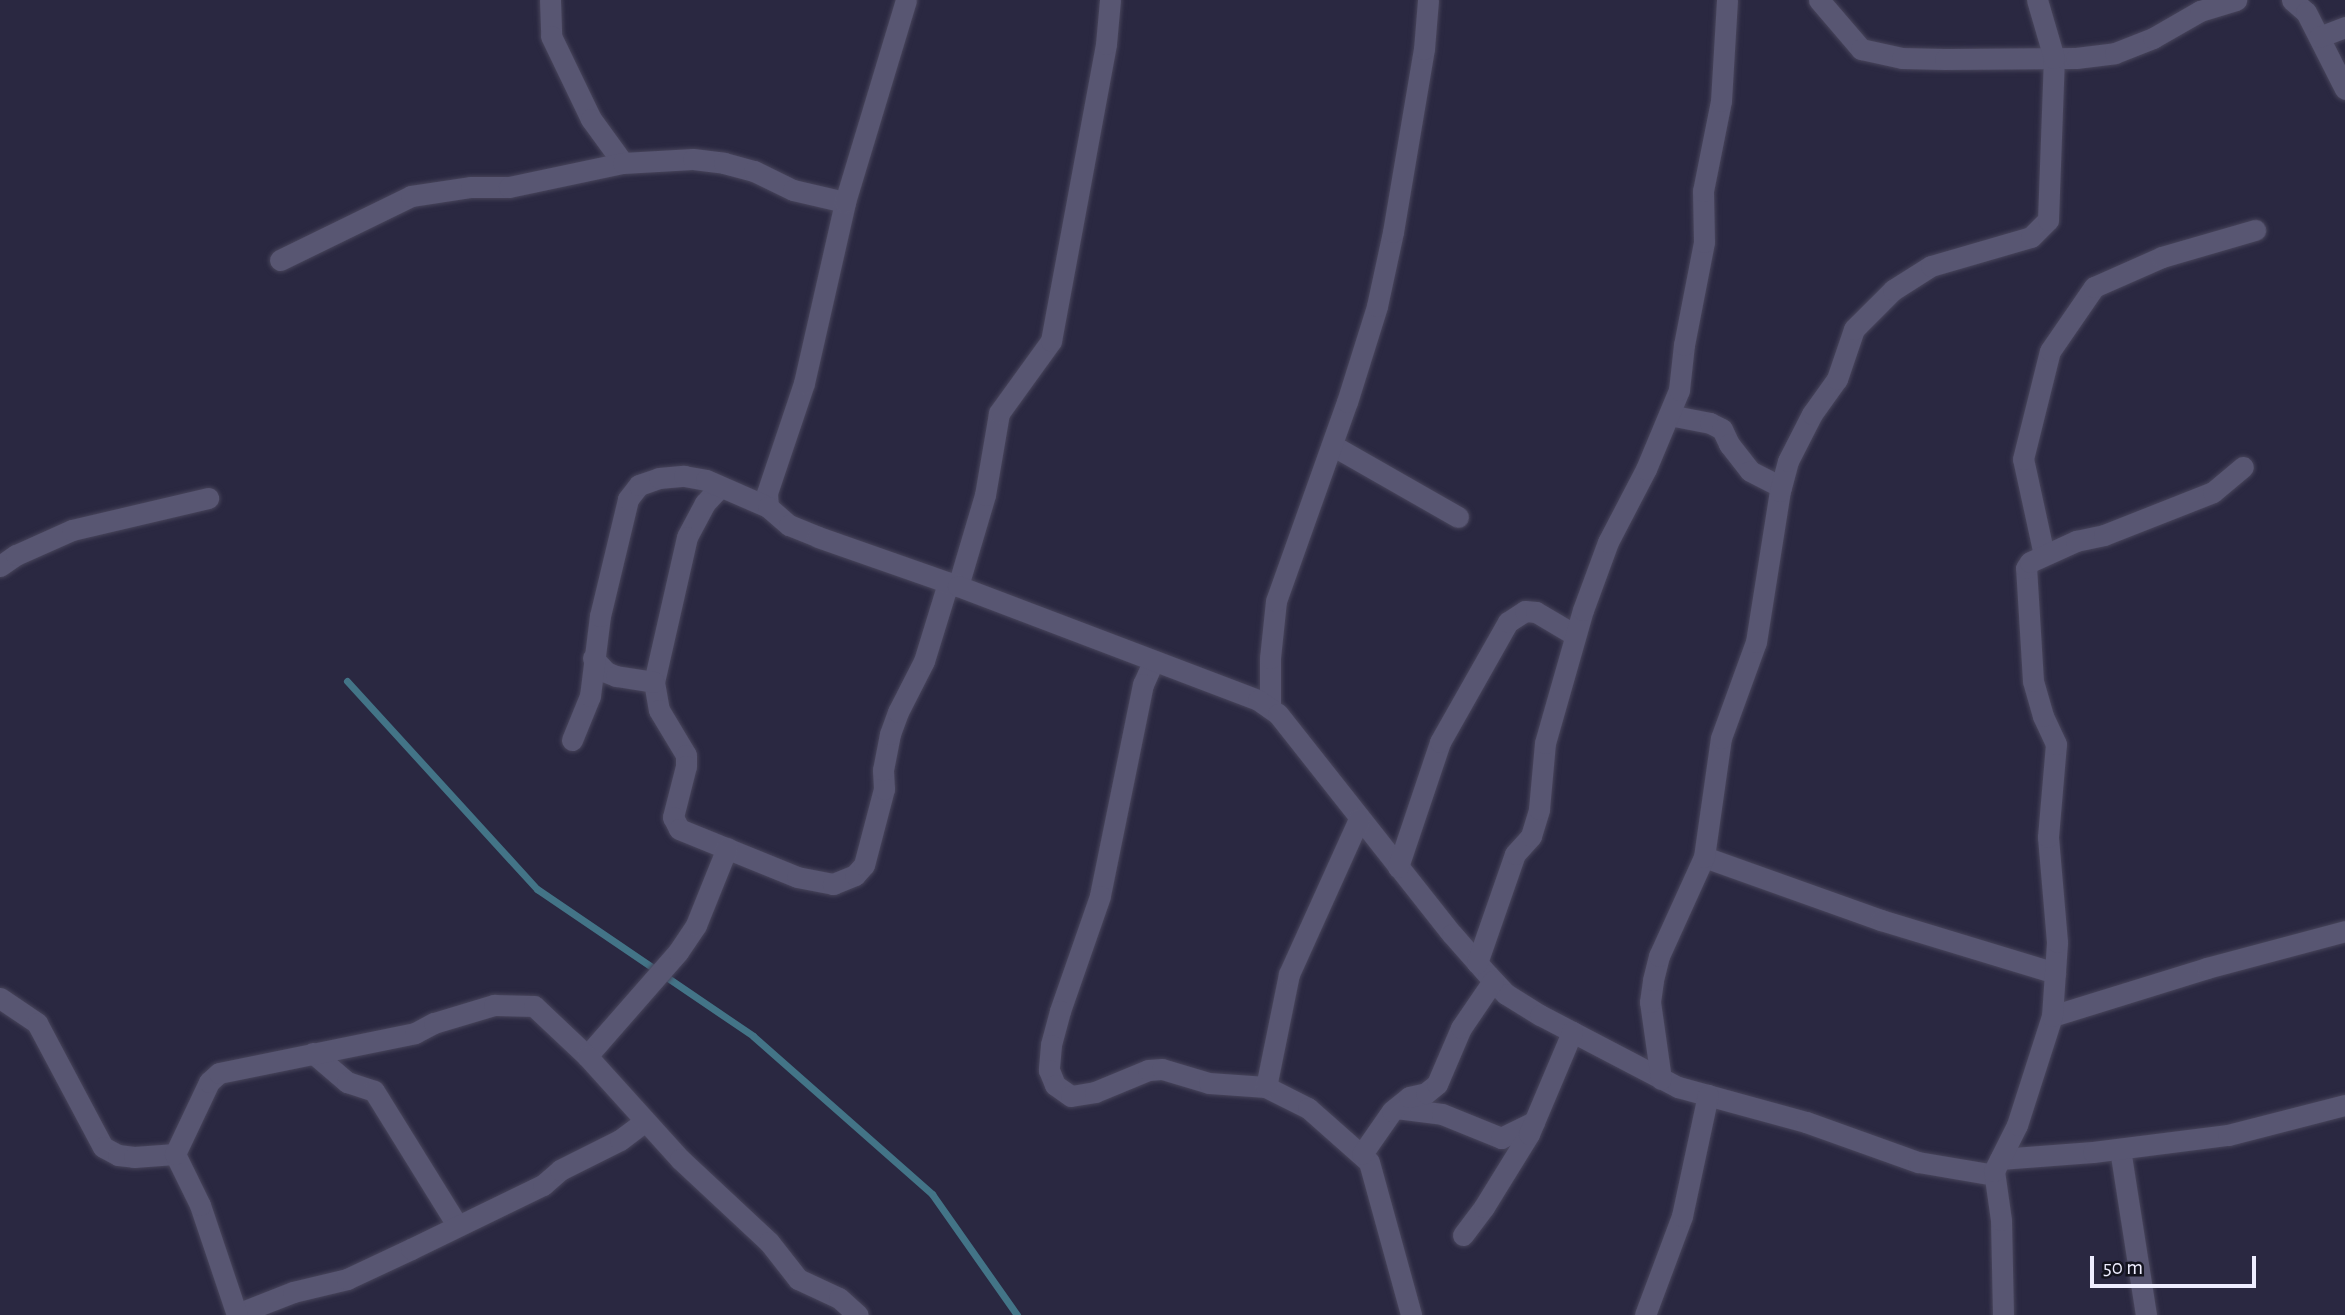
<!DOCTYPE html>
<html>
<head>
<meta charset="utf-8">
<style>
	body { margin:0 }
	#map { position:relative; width:2345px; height:1315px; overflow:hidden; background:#2a2841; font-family:"Alegreya Sans",sans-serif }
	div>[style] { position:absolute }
	.stream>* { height:7px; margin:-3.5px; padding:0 3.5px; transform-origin:3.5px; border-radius:3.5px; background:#437487 }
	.roads { filter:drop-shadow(0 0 2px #48455b) drop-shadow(0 0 2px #48455b) }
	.minor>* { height:21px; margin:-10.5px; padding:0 10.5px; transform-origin:10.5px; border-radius:10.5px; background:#585672 }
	span { translate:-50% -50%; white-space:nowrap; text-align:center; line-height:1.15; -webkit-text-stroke:7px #13131e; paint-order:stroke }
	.scale { position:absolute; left:2090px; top:1256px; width:166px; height:32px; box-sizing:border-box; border:4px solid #eeedfe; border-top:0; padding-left:9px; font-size:21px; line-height:24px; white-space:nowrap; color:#eeedfe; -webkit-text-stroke:5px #13131e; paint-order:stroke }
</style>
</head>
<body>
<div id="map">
	<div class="stream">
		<i style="left:347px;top:681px;width:282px;rotate:47.6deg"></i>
		<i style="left:537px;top:889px;width:261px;rotate:34.2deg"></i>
		<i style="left:753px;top:1036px;width:239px;rotate:41.4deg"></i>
		<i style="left:932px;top:1194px;width:148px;rotate:54.9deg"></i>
	</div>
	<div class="roads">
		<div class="minor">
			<i style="left:550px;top:0;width:36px;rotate:88deg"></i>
			<i style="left:551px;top:36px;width:92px;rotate:64.3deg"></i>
			<i style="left:591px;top:119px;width:54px;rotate:54deg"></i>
			<i style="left:1819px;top:0;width:65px;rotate:49.4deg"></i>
			<i style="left:1861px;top:49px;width:42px;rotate:12.4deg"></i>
			<i style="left:1902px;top:58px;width:43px;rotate:1.3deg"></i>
			<i style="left:1945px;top:59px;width:131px;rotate:-0.4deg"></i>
			<i style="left:2076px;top:58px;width:39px;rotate:-7deg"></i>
			<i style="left:2115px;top:53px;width:41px;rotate:-21.5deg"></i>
			<i style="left:2153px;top:38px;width:54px;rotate:-29.9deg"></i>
			<i style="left:2200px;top:11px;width:38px;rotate:-17deg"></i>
			<i style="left:2292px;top:0;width:18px;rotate:41deg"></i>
			<i style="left:2306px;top:12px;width:86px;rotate:63.1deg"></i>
			<i style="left:2319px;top:37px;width:28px;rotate:-21deg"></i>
			<i style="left:280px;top:260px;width:146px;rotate:-26deg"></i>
			<i style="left:411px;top:196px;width:61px;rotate:-8.5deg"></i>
			<i style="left:471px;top:187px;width:38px"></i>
			<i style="left:509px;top:187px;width:116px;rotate:-11.9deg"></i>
			<i style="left:623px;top:163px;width:70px;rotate:-3.3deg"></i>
			<i style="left:693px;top:159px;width:31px;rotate:7deg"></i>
			<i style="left:724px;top:163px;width:31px;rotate:15deg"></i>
			<i style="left:754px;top:171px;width:43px;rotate:26deg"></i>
			<i style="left:793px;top:190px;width:53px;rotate:13deg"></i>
			<i style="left:1669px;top:415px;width:42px;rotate:11deg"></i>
			<i style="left:1710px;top:423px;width:13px;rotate:27deg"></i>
			<i style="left:1722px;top:429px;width:17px;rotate:65deg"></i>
			<i style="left:1729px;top:444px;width:34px;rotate:52deg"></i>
			<i style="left:1750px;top:471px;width:35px;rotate:27deg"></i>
			<i style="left:1332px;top:445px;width:145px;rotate:29.7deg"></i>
			<i style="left:719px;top:488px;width:21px;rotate:133deg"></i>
			<i style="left:705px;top:503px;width:38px;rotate:118deg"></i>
			<i style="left:687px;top:537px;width:149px;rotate:102.8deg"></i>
			<i style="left:654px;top:682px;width:28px;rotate:80deg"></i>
			<i style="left:659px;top:710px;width:52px;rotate:59deg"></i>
			<i style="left:686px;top:755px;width:11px;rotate:90deg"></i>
			<i style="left:686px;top:766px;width:53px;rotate:104.3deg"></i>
			<i style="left:673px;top:817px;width:13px;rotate:63deg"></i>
			<i style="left:679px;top:829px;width:127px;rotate:22.1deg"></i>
			<i style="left:797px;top:877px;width:37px;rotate:11deg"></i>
			<i style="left:833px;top:884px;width:24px;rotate:-22deg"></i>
			<i style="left:855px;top:875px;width:13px;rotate:-48deg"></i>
			<i style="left:864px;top:865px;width:79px;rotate:-75.3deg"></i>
			<i style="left:884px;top:789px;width:19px;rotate:-93deg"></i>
			<i style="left:883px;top:770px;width:37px;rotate:-79deg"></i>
			<i style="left:890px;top:734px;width:23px;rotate:-70deg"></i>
			<i style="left:898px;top:712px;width:57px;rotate:-63deg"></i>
			<i style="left:924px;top:661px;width:82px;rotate:-72.9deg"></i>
			<i style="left:768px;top:507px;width:14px;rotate:-94deg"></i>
			<i style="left:767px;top:493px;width:116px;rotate:-71.4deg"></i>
			<i style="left:804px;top:383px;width:186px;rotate:-77.2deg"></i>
			<i style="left:845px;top:202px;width:211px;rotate:-73.2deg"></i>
			<i style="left:2044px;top:555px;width:98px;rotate:-102.3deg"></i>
			<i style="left:2023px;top:459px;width:111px;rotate:-76deg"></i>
			<i style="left:2050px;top:351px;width:78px;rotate:-55.5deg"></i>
			<i style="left:2094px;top:287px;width:74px;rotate:-23.8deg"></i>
			<i style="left:2162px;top:257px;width:97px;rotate:-16.2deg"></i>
			<i style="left:0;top:566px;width:19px;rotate:-35deg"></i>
			<i style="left:16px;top:555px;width:61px;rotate:-24.1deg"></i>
			<i style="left:72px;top:530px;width:140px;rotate:-13.2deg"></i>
			<i style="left:958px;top:586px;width:95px;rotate:-73.5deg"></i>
			<i style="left:985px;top:495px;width:83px;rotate:-80.3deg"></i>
			<i style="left:999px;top:413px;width:89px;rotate:-54.2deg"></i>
			<i style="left:1051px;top:341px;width:302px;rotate:-79.5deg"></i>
			<i style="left:1106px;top:44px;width:44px;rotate:-84.8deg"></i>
			<i style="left:593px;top:658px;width:19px;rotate:47deg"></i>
			<i style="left:606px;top:672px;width:11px;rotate:22deg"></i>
			<i style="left:616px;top:676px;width:38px;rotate:9deg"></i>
			<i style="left:1153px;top:662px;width:24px;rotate:114deg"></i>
			<i style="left:1143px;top:684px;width:216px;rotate:101.5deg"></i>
			<i style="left:1100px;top:896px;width:122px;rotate:109.2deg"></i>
			<i style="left:1060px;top:1011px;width:35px;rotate:105deg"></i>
			<i style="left:1051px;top:1045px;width:25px;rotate:95deg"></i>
			<i style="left:1049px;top:1070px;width:16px;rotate:68deg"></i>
			<i style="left:1055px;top:1085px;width:19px;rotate:35deg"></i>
			<i style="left:1071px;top:1096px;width:24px;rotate:-9deg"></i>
			<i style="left:1095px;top:1092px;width:57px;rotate:-22.5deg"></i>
			<i style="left:1148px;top:1070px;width:14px;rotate:-4deg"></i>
			<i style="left:1162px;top:1069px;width:49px;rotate:16.6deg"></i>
			<i style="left:1209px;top:1083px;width:57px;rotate:4deg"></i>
			<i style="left:1266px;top:1087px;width:47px;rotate:26.6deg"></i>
			<i style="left:1308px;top:1108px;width:81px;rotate:41.5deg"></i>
			<i style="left:1369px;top:1162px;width:159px;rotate:74.6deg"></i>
			<i style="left:1270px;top:708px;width:50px;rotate:-90deg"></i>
			<i style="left:1270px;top:658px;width:57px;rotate:-84deg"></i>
			<i style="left:1276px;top:601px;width:211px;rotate:-70.4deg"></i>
			<i style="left:1347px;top:402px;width:101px;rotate:-72.6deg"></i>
			<i style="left:1377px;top:306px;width:76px;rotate:-77.8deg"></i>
			<i style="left:1393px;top:232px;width:186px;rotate:-80.4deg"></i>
			<i style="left:1424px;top:49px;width:49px;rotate:-85.3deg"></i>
			<i style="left:572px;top:740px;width:48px;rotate:-67.8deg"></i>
			<i style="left:590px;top:696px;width:81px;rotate:-82.9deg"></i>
			<i style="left:600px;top:616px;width:120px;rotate:-76.5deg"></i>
			<i style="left:628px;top:499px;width:18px;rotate:-52deg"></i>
			<i style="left:639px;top:485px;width:21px;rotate:-19deg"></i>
			<i style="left:659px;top:478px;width:25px;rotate:-5deg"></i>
			<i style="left:684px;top:476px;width:22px;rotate:10deg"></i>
			<i style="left:706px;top:480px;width:68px;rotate:23.5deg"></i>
			<i style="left:768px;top:507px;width:28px;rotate:41deg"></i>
			<i style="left:789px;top:525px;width:31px;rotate:22deg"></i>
			<i style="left:818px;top:537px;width:148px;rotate:19.3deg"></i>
			<i style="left:958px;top:586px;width:321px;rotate:20.8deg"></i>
			<i style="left:1258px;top:700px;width:24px;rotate:35deg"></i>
			<i style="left:1278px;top:714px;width:280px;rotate:51.7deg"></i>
			<i style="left:1452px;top:934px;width:55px;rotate:48.7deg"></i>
			<i style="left:1488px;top:975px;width:26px;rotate:47deg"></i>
			<i style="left:1506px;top:994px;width:40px;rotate:32deg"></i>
			<i style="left:1540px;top:1015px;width:156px;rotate:27.6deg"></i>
			<i style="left:1678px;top:1087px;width:133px;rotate:15.3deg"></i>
			<i style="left:1806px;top:1122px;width:119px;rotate:19.7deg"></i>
			<i style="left:1918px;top:1162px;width:77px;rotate:9.7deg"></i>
			<i style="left:1704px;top:857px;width:188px;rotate:19.6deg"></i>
			<i style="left:1881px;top:920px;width:182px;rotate:16.9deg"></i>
			<i style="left:1398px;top:867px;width:132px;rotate:-71.4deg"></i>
			<i style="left:1440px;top:742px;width:138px;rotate:-60.5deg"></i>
			<i style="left:1508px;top:622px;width:20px;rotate:-33deg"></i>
			<i style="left:1525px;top:611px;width:11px;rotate:5deg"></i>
			<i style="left:1536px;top:612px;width:45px;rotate:30.5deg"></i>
			<i style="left:1477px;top:963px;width:115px;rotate:-70.8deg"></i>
			<i style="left:1515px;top:854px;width:24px;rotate:-48deg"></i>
			<i style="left:1531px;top:836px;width:28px;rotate:-73deg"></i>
			<i style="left:1539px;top:809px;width:66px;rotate:-84.8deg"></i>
			<i style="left:1545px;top:743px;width:138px;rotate:-74.1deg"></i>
			<i style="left:1583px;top:610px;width:72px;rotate:-69.8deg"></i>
			<i style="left:1608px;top:542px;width:82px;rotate:-62.5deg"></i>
			<i style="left:1646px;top:469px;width:86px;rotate:-67.3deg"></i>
			<i style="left:1679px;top:390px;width:45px;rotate:-83.7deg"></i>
			<i style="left:1684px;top:345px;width:105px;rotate:-79deg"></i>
			<i style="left:1704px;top:242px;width:51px;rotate:-91.1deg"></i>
			<i style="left:1703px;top:191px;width:92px;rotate:-78.7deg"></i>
			<i style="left:1721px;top:101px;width:101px;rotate:-86.6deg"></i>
			<i style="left:0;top:998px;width:45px;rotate:34deg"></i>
			<i style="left:37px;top:1023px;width:140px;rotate:62deg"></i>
			<i style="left:103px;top:1147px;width:17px;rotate:28deg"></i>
			<i style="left:118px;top:1155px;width:16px;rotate:7deg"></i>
			<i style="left:134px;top:1157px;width:41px;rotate:-4.2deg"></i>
			<i style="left:2052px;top:1016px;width:162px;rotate:-17.2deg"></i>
			<i style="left:2207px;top:968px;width:143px;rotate:-15deg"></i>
			<i style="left:313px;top:1053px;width:45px;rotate:40.5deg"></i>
			<i style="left:347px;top:1082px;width:28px;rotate:18deg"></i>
			<i style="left:374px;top:1091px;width:158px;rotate:58.2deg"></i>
			<i style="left:587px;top:1056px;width:138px;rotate:-48.8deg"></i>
			<i style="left:678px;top:952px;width:32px;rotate:-56deg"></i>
			<i style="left:696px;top:925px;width:83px;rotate:-68.1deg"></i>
			<i style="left:1661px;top:1079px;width:78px;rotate:-98.1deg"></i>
			<i style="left:1650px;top:1002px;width:22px;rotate:-82deg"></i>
			<i style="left:1653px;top:980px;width:25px;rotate:-76deg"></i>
			<i style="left:1659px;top:956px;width:109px;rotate:-65.6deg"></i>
			<i style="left:1704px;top:857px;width:120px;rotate:-81.9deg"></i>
			<i style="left:1721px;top:738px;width:102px;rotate:-70deg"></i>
			<i style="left:1756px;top:642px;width:153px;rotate:-81deg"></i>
			<i style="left:1780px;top:491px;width:31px;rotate:-75deg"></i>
			<i style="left:1788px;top:461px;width:53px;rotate:-62.9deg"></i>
			<i style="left:1812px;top:414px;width:43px;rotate:-54.5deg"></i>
			<i style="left:1837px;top:379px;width:53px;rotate:-71.2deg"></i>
			<i style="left:1854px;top:329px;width:55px;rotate:-45deg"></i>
			<i style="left:1893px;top:290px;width:45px;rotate:-32.3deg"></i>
			<i style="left:1931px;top:266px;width:104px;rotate:-16.2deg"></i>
			<i style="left:2031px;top:237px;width:24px;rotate:-45deg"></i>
			<i style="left:2048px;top:220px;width:162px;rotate:-87.9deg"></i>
			<i style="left:2054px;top:58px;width:60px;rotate:-106.3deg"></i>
			<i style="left:1266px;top:1087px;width:115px;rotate:-78.5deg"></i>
			<i style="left:1289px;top:974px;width:170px;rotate:-65.7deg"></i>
			<i style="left:1396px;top:1108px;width:46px;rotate:7.4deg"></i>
			<i style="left:1442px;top:1114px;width:64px;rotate:22.1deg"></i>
			<i style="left:1501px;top:1138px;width:37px;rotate:-26deg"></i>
			<i style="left:2120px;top:1149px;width:168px;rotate:81.1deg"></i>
			<i style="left:1362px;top:1154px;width:52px;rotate:-55.1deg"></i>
			<i style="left:1392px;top:1111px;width:22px;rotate:-39deg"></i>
			<i style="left:1409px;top:1097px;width:17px;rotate:-13deg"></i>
			<i style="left:1426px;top:1093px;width:14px;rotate:-39deg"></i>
			<i style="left:1437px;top:1084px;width:61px;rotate:-66.8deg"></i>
			<i style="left:1461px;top:1028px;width:57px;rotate:-55.8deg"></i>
			<i style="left:2000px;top:1159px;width:93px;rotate:-4.3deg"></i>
			<i style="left:2093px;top:1152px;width:136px;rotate:-7.2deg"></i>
			<i style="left:2228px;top:1135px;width:121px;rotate:-14.4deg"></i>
			<i style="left:1463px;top:1235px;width:35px;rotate:-53deg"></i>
			<i style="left:1484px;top:1207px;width:86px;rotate:-58.3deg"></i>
			<i style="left:1529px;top:1134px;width:111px;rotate:-67.1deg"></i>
			<i style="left:237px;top:1314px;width:60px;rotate:-21.4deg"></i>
			<i style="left:293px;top:1292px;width:56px;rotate:-13.5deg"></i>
			<i style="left:347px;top:1279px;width:71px;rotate:-25.1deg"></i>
			<i style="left:411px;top:1249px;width:147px;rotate:-25.9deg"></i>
			<i style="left:543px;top:1185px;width:23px;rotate:-41deg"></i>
			<i style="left:560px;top:1170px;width:67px;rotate:-26.6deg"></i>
			<i style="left:620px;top:1140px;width:31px;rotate:-37deg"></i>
			<i style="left:237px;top:1315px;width:116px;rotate:-108.6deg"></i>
			<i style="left:200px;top:1205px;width:57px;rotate:-116.1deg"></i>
			<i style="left:175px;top:1154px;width:80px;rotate:-64.7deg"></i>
			<i style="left:209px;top:1082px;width:13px;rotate:-42deg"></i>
			<i style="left:219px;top:1073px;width:200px;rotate:-11.5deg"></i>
			<i style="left:415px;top:1033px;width:21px;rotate:-28deg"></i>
			<i style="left:434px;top:1023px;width:63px;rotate:-16.7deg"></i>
			<i style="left:494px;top:1005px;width:40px;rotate:1.4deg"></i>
			<i style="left:534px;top:1006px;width:73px;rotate:43.3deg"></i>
			<i style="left:587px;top:1056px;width:139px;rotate:47.9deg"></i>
			<i style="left:680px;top:1159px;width:122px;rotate:43deg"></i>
			<i style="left:769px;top:1242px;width:47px;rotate:51.9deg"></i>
			<i style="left:798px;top:1279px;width:45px;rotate:24.9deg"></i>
			<i style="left:839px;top:1298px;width:25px;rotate:42deg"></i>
			<i style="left:1645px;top:1315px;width:106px;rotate:-69.5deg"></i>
			<i style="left:1682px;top:1216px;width:124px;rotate:-77.9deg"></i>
			<i style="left:2003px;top:1315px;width:95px;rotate:-91.2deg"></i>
			<i style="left:2001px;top:1220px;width:49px;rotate:-98.1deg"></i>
			<i style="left:1994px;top:1171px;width:51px;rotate:-63.4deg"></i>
			<i style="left:2017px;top:1125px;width:114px;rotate:-72.2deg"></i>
			<i style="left:2052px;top:1016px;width:74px;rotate:-86.1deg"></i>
			<i style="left:2057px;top:942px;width:105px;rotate:-94.9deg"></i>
			<i style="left:2048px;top:837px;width:93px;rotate:-85.1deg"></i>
			<i style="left:2056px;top:744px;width:31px;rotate:-115deg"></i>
			<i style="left:2043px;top:716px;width:36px;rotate:-106deg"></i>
			<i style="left:2033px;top:681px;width:113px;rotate:-93.5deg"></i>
			<i style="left:2026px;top:568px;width:7px;rotate:-56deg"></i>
			<i style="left:2030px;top:562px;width:51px;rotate:-24.5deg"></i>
			<i style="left:2076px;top:541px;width:29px;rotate:-12deg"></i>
			<i style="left:2104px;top:535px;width:117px;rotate:-21.5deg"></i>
			<i style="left:2213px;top:492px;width:39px;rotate:-40deg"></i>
		</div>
	</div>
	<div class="scale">50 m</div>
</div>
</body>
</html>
